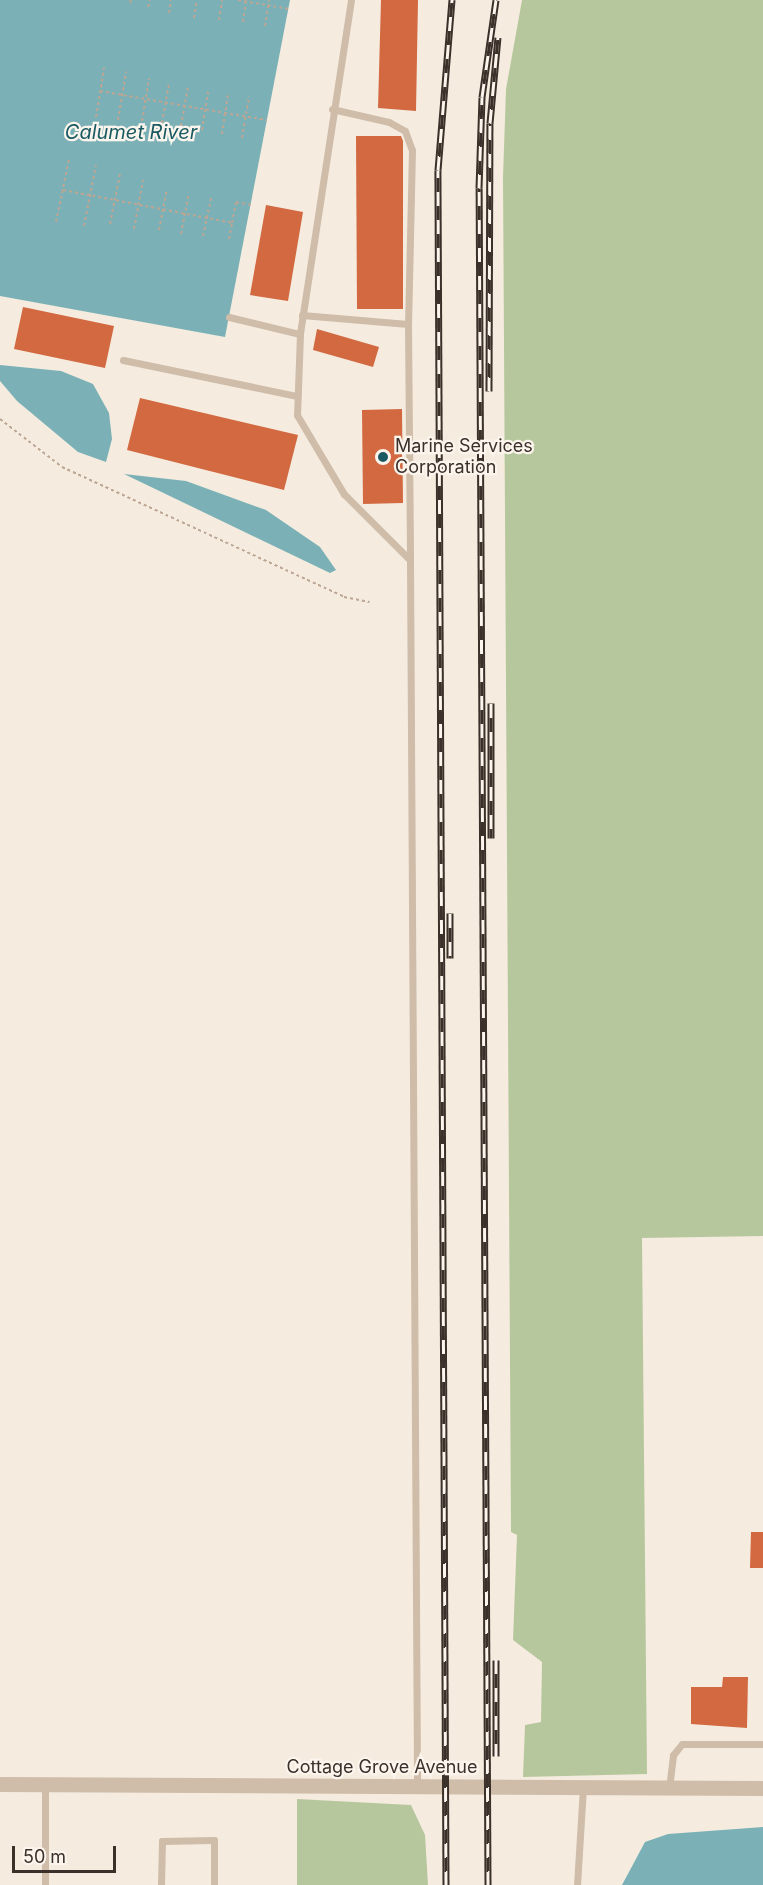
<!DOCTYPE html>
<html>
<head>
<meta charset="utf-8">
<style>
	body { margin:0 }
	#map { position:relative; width:763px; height:1885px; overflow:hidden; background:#f5ecdf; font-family:Inter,sans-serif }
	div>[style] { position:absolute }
	.green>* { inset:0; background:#b7c79d }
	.water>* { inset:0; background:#7bb1b6 }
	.building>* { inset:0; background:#d26941 }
	.path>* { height:2px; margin-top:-1px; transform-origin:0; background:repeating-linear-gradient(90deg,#bca693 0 3px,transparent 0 6px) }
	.service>* { height:7px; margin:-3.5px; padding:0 3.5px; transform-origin:3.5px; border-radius:3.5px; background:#cfbca9 }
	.tertiary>* { height:15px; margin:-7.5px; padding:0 7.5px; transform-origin:7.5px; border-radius:7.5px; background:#cfbca9 }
	.rail>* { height:7px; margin-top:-3.5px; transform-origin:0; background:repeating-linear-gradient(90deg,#fcf5ed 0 14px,#3c302a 0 28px); box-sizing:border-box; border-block:2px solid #3c302a }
	.dots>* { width:16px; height:16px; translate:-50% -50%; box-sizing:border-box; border:3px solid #fcf5ed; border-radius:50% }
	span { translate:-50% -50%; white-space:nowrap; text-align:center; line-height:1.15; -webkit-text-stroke:4.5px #fcf5ed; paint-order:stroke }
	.poi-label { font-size:18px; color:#3c302a }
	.left { translate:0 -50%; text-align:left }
	.street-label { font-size:18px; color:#3c302a }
	.water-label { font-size:20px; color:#1a5b63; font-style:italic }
	.scale { position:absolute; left:12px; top:1846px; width:104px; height:27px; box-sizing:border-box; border:3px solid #3c302a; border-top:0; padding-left:8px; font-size:18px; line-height:21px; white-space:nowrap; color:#3c302a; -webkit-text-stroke:4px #fcf5ed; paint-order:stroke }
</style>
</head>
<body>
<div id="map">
	<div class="green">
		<i style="clip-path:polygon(522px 0,763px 0,763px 1236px,642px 1238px,647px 1774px,523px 1777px,525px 1725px,541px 1722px,542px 1662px,513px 1640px,517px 1535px,511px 1532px,503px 177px,506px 89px)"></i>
		<i style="clip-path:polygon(297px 1799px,411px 1805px,425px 1835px,428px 1885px,297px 1885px)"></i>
	</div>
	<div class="water">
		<i style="clip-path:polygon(0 0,290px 0,225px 337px,0 296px)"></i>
		<i style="clip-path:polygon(0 365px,61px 371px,93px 384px,109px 413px,112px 439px,106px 462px,78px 452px,17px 401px,0 381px)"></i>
		<i style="clip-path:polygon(124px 474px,186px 481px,266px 510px,320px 547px,336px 570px,330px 573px)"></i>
		<i style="clip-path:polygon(763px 1827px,763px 1885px,622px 1885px,645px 1842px,668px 1834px)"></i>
	</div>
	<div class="building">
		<i style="clip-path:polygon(381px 0,418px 0,416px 111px,378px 108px)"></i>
		<i style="clip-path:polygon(356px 136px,401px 136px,403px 141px,403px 309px,357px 309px)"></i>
		<i style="clip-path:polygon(266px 205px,303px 212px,288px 301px,250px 295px)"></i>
		<i style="clip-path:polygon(23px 307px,114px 326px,105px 368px,14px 349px)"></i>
		<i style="clip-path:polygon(317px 329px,379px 347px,373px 367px,313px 350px)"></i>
		<i style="clip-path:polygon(140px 398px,298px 435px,284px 490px,127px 450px)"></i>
		<i style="clip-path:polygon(402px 409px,403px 503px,363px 504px,362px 410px)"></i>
		<i style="clip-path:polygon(751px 1532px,763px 1532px,763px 1568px,750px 1568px)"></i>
		<i style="clip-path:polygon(723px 1677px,748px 1677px,747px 1728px,691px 1724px,691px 1687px,722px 1687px)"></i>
	</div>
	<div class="path">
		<i style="left:238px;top:0;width:52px;rotate:10deg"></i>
		<i style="left:130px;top:3px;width:3px;rotate:-72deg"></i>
		<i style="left:148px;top:7px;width:7px;rotate:-74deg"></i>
		<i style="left:169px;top:13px;width:13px;rotate:-81deg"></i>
		<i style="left:194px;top:18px;width:18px;rotate:-81deg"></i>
		<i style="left:219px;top:20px;width:20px;rotate:-81deg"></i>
		<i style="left:243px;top:22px;width:21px;rotate:-82deg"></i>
		<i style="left:265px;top:26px;width:26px;rotate:-81deg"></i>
		<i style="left:100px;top:91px;width:169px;rotate:9.9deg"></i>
		<i style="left:96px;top:117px;width:50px;rotate:-80.7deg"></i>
		<i style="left:118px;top:120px;width:49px;rotate:-80.5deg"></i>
		<i style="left:142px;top:121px;width:43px;rotate:-80.5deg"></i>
		<i style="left:162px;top:123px;width:40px;rotate:-80deg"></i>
		<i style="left:181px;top:126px;width:40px;rotate:-80deg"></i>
		<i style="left:202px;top:130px;width:39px;rotate:-81deg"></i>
		<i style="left:222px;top:134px;width:40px;rotate:-81.5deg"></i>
		<i style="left:242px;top:138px;width:42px;rotate:-80.3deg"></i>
		<i style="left:63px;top:190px;width:172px;rotate:11deg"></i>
		<i style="left:232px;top:223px;width:21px;rotate:-79deg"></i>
		<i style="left:236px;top:202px;width:15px;rotate:11deg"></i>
		<i style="left:56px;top:222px;width:64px;rotate:-78.3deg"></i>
		<i style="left:110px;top:224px;width:51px;rotate:-78.7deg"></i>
		<i style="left:84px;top:226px;width:62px;rotate:-78.9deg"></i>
		<i style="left:134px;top:229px;width:50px;rotate:-79.6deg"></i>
		<i style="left:159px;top:230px;width:42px;rotate:-79deg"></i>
		<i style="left:181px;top:234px;width:42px;rotate:-79deg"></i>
		<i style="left:203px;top:236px;width:40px;rotate:-78deg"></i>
		<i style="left:229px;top:239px;width:15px;rotate:-79deg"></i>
		<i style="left:0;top:419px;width:78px;rotate:37.7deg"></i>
		<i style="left:62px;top:467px;width:311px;rotate:24.7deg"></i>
		<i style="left:344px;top:597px;width:26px;rotate:11deg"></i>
	</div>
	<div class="service">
		<i style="left:351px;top:0;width:338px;rotate:98.7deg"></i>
		<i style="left:300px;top:334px;width:81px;rotate:92.1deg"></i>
		<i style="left:297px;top:415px;width:92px;rotate:59.3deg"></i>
		<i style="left:344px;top:494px;width:93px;rotate:45deg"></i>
		<i style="left:410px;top:560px;width:1226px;rotate:89.67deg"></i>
		<i style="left:332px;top:109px;width:58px;rotate:12.8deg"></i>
		<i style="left:389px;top:122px;width:18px;rotate:29deg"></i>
		<i style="left:405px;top:131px;width:20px;rotate:70deg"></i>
		<i style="left:412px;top:150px;width:174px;rotate:91.3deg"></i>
		<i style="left:302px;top:315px;width:106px;rotate:4.9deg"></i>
		<i style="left:408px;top:324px;width:236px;rotate:89.5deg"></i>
		<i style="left:229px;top:317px;width:73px;rotate:13.5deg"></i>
		<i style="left:123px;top:360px;width:178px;rotate:11.7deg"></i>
		<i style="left:669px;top:1788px;width:33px;rotate:-83deg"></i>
		<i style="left:673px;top:1755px;width:14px;rotate:-51deg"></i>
		<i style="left:682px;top:1744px;width:81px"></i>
		<i style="left:45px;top:1885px;width:101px;rotate:-90deg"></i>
		<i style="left:161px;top:1885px;width:44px;rotate:-88.7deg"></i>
		<i style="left:162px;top:1841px;width:52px;rotate:-1.1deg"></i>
		<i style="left:214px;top:1840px;width:45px;rotate:90deg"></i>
		<i style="left:577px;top:1885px;width:98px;rotate:-86.5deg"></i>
	</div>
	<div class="tertiary">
		<i style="left:0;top:1784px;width:763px;rotate:0.3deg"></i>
	</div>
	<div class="rail">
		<i style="left:489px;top:391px;width:268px;rotate:-89.8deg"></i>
		<i style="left:490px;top:123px;width:86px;rotate:-84.7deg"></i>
		<i style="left:491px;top:703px;width:135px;rotate:90deg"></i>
		<i style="left:450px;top:913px;width:45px;rotate:90deg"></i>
		<i style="left:496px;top:1660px;width:96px;rotate:90deg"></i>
		<i style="left:446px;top:1885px;width:1715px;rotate:-90.27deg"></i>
		<i style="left:438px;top:170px;width:171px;rotate:-85.3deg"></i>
		<i style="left:488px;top:1885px;width:1697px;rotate:-90.3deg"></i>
		<i style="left:479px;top:188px;width:91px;rotate:-88.1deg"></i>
		<i style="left:482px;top:97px;width:98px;rotate:-81.8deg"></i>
	</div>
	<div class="dots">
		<i style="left:383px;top:457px;background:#1a5b63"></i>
	</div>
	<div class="poi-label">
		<span class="left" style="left:395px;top:457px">Marine Services<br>Corporation</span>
	</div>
	<div class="street-label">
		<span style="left:382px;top:1767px">Cottage Grove Avenue</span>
	</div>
	<div class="water-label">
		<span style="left:131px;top:132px">Calumet River</span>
	</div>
	<div class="scale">50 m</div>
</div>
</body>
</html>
